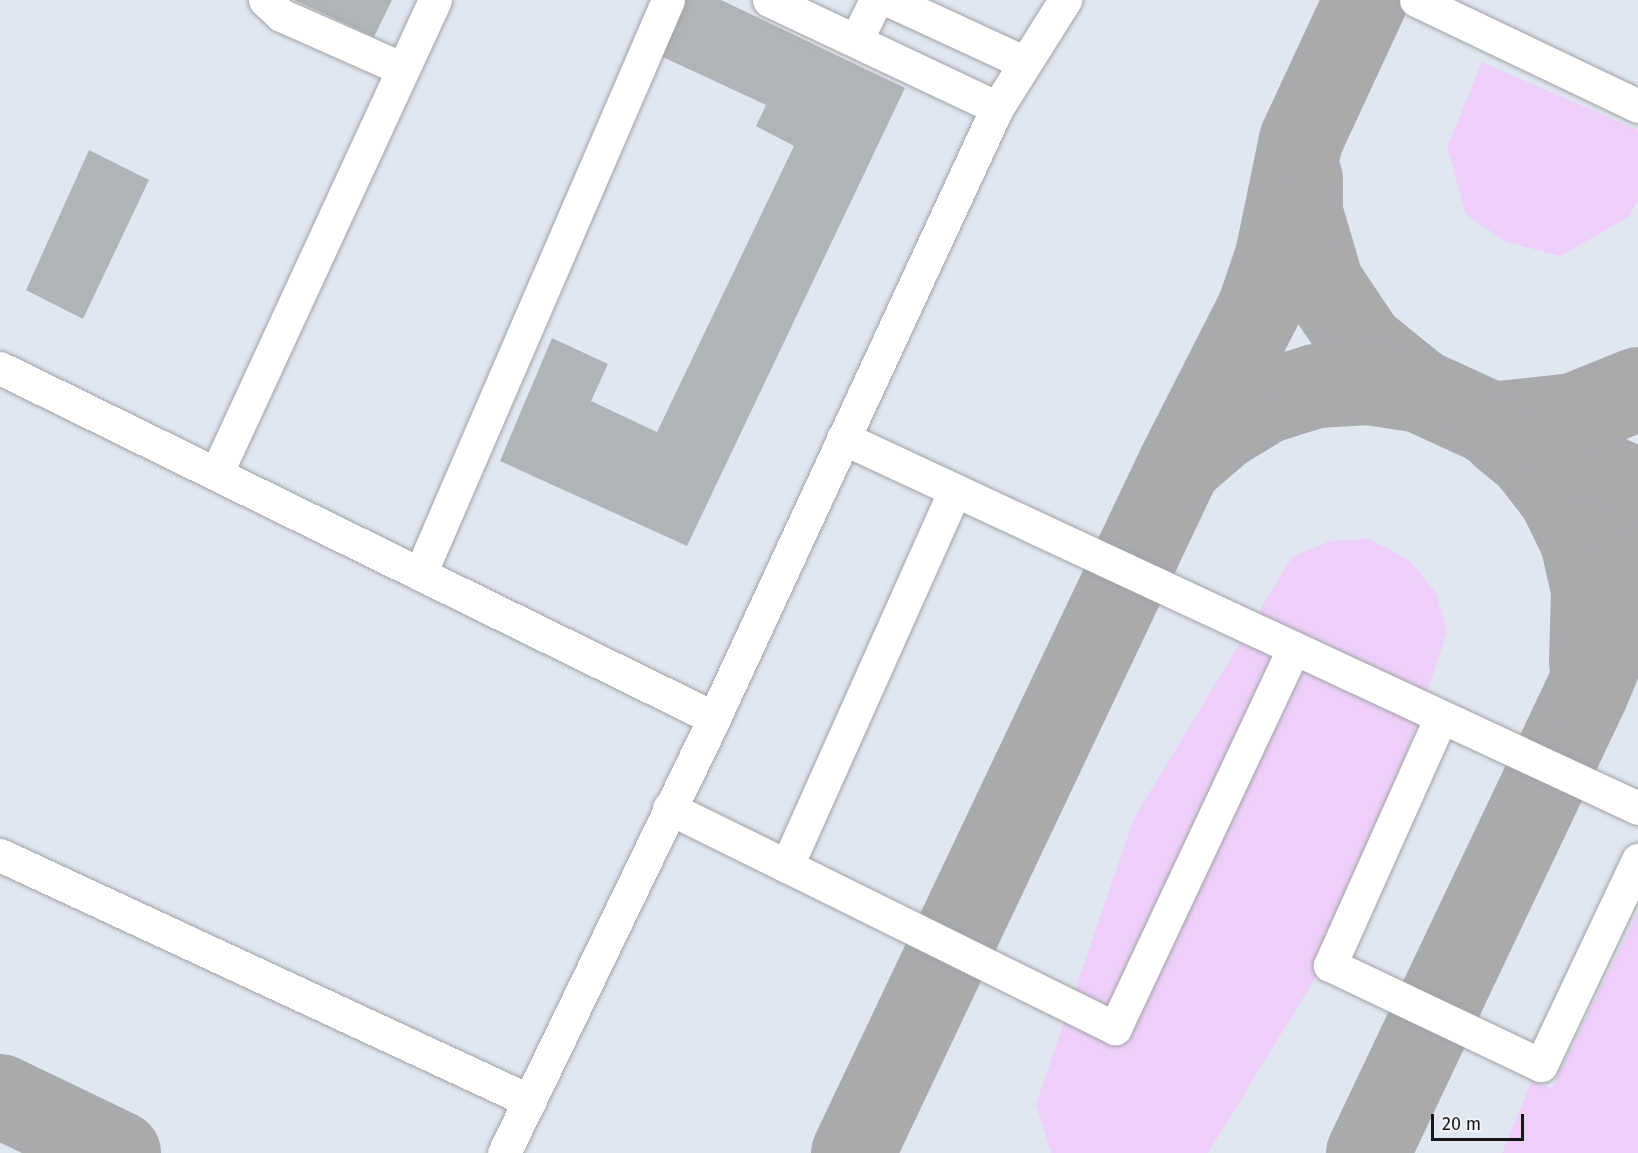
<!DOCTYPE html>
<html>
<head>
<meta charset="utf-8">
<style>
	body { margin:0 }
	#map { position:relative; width:1638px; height:1153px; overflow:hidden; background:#f1f3f7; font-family:"Fira Sans",sans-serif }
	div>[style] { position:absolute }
	.built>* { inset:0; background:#e1e7f1 }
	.green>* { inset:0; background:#eecffa }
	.taxiway>* { height:84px; margin:-42px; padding:0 42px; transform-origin:42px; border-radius:42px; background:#a8aaac }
	.building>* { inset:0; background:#b1b4b7 }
	.roads { filter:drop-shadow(0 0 2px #a0a2a5) drop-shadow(0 0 2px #a0a2a5) }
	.minor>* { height:33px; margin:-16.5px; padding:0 16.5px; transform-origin:16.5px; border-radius:16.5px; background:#fff }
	span { translate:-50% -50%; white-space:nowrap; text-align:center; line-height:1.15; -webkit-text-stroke:6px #f1f3f7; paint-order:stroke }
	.scale { position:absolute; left:1431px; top:1114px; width:93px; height:27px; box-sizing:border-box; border:3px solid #171718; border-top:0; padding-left:8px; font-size:18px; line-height:21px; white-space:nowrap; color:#171718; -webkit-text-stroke:4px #f1f3f7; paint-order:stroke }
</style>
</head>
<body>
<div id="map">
	<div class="built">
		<i style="clip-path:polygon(0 0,1638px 0,1638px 1153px,0 1153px)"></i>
	</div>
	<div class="green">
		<i style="clip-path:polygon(1482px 62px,1638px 130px,1638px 199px,1630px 216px,1561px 256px,1506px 242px,1466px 215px,1447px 147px)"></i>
		<i style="clip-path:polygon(1369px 539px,1409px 560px,1437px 594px,1447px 632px,1351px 920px,1208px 1153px,1051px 1153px,1036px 1104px,1134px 818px,1292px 557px,1330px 541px)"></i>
		<i style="clip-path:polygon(1638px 912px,1638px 1153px,1502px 1153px,1532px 1080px,1552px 1088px)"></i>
	</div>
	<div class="taxiway">
		<i style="left:1301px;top:179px;width:34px;rotate:90deg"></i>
		<i style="left:1301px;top:213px;width:74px;rotate:73.5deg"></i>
		<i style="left:1322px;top:284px;width:73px;rotate:56.1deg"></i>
		<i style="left:1363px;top:345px;width:73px;rotate:38.9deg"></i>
		<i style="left:1420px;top:391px;width:240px;rotate:24.6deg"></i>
		<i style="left:1490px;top:424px;width:84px;rotate:-6.1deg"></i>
		<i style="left:1574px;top:415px;width:69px;rotate:-22.1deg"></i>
		<i style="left:1503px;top:435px;width:33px;rotate:39deg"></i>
		<i style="left:1529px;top:456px;width:51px;rotate:52.2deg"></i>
		<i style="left:1560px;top:496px;width:50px;rotate:63.9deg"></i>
		<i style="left:1582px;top:541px;width:50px;rotate:77.3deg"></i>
		<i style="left:1593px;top:590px;width:73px;rotate:91.6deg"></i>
		<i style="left:1184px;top:461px;width:49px;rotate:-40.9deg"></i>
		<i style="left:1221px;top:429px;width:52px;rotate:-31.5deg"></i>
		<i style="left:1265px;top:402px;width:53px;rotate:-17.4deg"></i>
		<i style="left:1316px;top:386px;width:52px;rotate:-3.3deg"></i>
		<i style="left:1368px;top:383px;width:53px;rotate:8.7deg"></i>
		<i style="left:0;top:1096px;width:132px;rotate:25.6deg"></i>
		<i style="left:853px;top:1153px;width:760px;rotate:-64.61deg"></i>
		<i style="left:1179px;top:466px;width:176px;rotate:-63deg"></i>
		<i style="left:1259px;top:309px;width:56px;rotate:-71.2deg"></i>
		<i style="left:1277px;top:256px;width:118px;rotate:-78.3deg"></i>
		<i style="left:1301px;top:140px;width:154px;rotate:-65.1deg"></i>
		<i style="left:1368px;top:1153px;width:510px;rotate:-64.59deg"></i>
		<i style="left:1587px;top:692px;width:133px;rotate:-67.5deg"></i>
	</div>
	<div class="building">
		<i style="clip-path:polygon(294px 0,392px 0,374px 37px)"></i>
		<i style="clip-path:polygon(678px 0,721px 0,905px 88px,687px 546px,500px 461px,552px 338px,608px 364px,591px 401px,657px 432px,794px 146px,756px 126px,766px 105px,652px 52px)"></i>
		<i style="clip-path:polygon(89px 150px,149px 180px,83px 319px,26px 290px)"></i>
	</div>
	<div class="roads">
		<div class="minor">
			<i style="left:265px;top:0;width:22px;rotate:43deg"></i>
			<i style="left:281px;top:15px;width:133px;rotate:23.9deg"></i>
			<i style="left:769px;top:0;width:252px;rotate:25.3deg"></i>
			<i style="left:889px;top:0;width:148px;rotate:24.8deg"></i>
			<i style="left:1416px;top:0;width:246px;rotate:25.5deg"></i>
			<i style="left:856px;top:40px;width:45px;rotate:-63.4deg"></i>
			<i style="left:0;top:368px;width:795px;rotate:26.11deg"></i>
			<i style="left:843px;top:438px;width:877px;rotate:24.96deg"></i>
			<i style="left:216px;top:474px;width:522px;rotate:-65.2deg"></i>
			<i style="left:955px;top:490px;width:412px;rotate:114.1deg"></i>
			<i style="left:787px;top:866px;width:366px;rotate:26.3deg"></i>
			<i style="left:1115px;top:1028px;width:420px;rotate:-64.8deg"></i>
			<i style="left:420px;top:574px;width:625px;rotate:-66.63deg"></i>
			<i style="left:1441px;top:717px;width:272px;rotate:114.1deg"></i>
			<i style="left:1330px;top:965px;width:233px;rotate:25.4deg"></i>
			<i style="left:1541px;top:1065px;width:227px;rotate:-64.7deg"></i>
			<i style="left:669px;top:808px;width:131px;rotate:26.2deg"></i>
			<i style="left:0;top:855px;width:584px;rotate:24.9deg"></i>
			<i style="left:504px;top:1153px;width:483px;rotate:-64.2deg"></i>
			<i style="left:714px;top:718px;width:672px;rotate:-65.11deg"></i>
			<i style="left:997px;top:108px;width:128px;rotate:-57.8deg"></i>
		</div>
	</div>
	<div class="scale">20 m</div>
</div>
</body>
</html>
